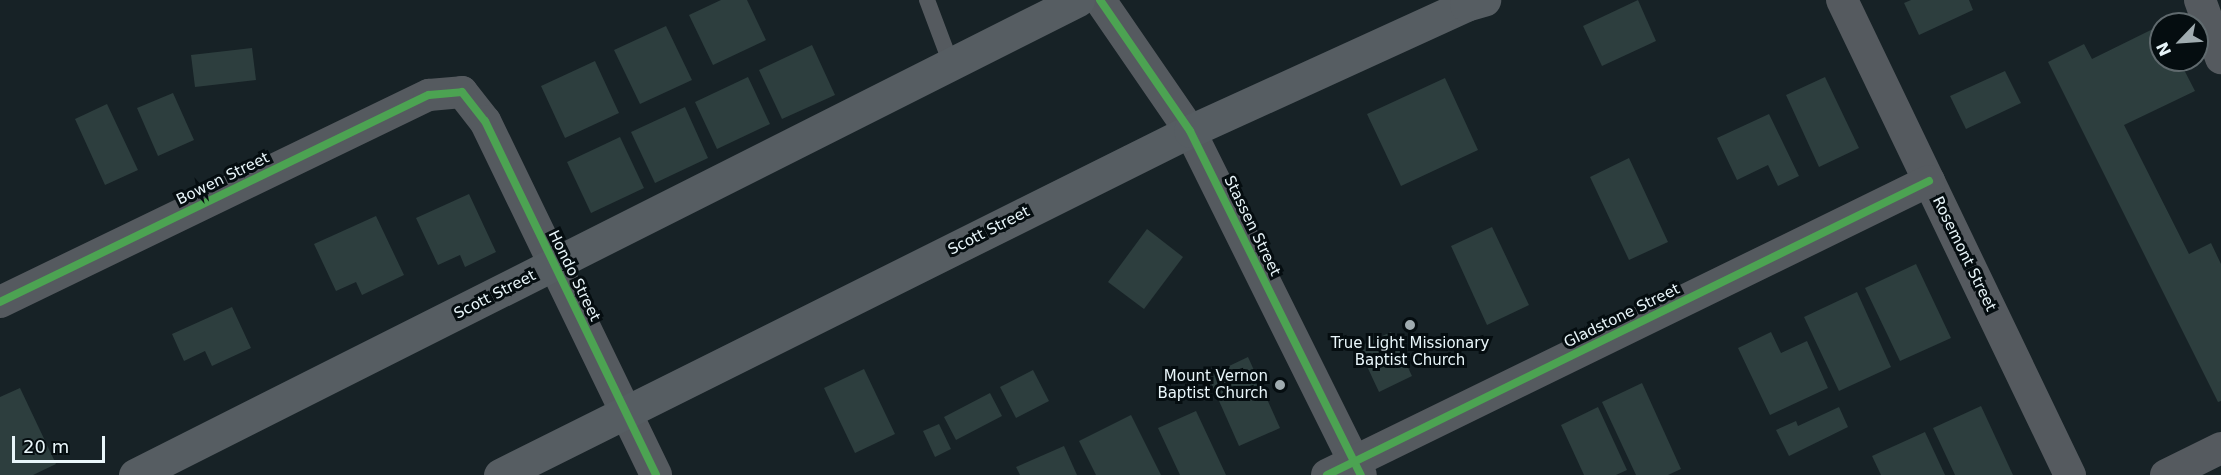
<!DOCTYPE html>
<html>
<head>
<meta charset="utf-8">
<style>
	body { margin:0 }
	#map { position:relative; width:2221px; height:475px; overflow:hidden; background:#172226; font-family:"DejaVu Sans",sans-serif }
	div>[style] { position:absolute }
	.building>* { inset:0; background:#2d3e3e }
	.service>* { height:16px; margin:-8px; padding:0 8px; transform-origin:8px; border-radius:8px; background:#555a5f }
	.minor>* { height:32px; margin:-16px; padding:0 16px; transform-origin:16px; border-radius:16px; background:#555a5f }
	.secondary>* { height:33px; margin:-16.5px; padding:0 16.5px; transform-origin:16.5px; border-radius:16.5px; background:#565d62 }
	.cycleway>* { height:8px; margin:-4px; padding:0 4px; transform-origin:4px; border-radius:4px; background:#4ca352 }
	.dots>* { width:16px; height:16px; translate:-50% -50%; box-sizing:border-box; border:3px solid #050d10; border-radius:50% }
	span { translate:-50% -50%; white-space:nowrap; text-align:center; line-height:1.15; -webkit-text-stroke:6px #050d10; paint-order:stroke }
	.street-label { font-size:15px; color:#e9f6fa }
	.poi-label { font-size:15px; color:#e9f6fa }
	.right { translate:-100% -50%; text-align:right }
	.north { position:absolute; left:2149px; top:12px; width:60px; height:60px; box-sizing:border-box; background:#050d10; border:2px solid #606a6e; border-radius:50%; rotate:245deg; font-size:16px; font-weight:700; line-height:24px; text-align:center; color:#e9f6fa }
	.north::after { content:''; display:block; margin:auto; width:21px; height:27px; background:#a0acb0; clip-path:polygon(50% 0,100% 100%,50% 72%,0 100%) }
	.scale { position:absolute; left:12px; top:436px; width:93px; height:27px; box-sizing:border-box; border:3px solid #e9f6fa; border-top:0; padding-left:8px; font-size:18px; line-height:21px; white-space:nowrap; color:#e9f6fa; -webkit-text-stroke:4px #050d10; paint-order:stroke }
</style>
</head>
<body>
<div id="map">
	<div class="building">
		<i style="clip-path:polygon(721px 0,747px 0,766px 40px,713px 65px,689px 15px)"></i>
		<i style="clip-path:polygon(1638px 0,1656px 41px,1602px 66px,1583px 26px)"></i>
		<i style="clip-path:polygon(1911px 0,1969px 0,1973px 10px,1919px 35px,1904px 3px)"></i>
		<i style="clip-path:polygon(2161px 25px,2161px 60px,2179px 60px,2195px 91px,2124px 125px,2189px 254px,2211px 243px,2221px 264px,2221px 401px,2218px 402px,2048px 62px,2084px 44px,2092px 59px)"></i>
		<i style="clip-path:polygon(666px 26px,692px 80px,640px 104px,614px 50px)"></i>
		<i style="clip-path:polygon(812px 45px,835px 95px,782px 119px,759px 70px)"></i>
		<i style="clip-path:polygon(252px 48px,256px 80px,195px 87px,191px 55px)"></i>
		<i style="clip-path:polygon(595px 61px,619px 113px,565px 138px,541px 86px)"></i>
		<i style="clip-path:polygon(2005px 71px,2021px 103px,1966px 129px,1950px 96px)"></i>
		<i style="clip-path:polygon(748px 77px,770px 124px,717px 149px,695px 102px)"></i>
		<i style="clip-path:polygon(1825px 77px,1859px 148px,1819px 167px,1786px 95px)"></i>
		<i style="clip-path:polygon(1445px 78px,1478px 150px,1401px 186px,1367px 114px)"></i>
		<i style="clip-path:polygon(173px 93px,194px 140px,158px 156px,137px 108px)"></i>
		<i style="clip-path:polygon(107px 104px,138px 170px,105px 185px,75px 119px)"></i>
		<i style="clip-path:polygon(685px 107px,708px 158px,655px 183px,631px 132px)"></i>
		<i style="clip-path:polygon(1769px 114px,1799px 176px,1778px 186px,1768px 165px,1737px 180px,1717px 138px)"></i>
		<i style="clip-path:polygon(620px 137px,644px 188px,591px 213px,567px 162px)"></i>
		<i style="clip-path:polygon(1629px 158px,1668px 242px,1629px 260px,1590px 177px)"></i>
		<i style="clip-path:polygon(469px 194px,496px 252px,465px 267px,460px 255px,438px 265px,416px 218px)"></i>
		<i style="clip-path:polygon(376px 216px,404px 275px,362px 295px,356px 282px,336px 291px,314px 244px)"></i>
		<i style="clip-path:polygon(1492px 227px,1529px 305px,1487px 325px,1451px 246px)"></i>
		<i style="clip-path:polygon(1147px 229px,1183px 257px,1144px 309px,1108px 282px)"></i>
		<i style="clip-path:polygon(1916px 264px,1951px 338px,1900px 361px,1865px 288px)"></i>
		<i style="clip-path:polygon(1857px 292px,1891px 367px,1839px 391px,1804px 317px)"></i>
		<i style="clip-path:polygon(232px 307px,251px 348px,212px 366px,205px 351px,184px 361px,172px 334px)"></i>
		<i style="clip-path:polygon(1391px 332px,1412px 376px,1379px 392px,1358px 347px)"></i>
		<i style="clip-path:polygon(1771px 332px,1781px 353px,1807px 341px,1828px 388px,1770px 415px,1738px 348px)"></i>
		<i style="clip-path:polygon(1248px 357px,1280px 428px,1239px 446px,1208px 376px)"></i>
		<i style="clip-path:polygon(864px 369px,895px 434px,855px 453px,824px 388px)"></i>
		<i style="clip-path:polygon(1033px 370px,1049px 401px,1016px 418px,1000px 387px)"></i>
		<i style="clip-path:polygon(1642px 383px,1681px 469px,1668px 475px,1636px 475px,1602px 402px)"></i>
		<i style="clip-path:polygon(20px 388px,56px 464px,33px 475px,0 475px,0 397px)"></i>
		<i style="clip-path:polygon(990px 393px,1002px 416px,956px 440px,944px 417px)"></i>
		<i style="clip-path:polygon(1981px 406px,2013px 475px,1955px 475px,1933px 428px)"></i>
		<i style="clip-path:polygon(1598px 407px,1627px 470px,1616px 475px,1584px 475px,1561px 425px)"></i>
		<i style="clip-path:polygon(1839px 407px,1848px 427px,1789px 456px,1776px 430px,1796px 421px,1798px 426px)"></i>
		<i style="clip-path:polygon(1196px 411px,1226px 475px,1180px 475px,1158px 428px)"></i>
		<i style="clip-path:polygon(1131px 415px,1161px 475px,1096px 475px,1079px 441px)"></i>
		<i style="clip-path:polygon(939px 424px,951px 449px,935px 457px,923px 431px)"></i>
		<i style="clip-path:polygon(1925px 432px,1945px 475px,1881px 475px,1872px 456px)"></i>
		<i style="clip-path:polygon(1064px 446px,1077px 475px,1020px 475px,1016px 467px)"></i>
	</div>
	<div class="service">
		<i style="left:927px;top:0;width:68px;rotate:69.4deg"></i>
	</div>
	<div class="minor">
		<i style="left:1100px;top:0;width:159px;rotate:55.5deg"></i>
		<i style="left:1190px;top:131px;width:384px;rotate:63.6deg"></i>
		<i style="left:1842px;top:0;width:527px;rotate:64.36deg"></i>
		<i style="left:2200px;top:0;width:62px;rotate:70.1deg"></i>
		<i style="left:0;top:302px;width:476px;rotate:-25.8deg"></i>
		<i style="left:429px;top:95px;width:33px;rotate:-5deg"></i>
		<i style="left:462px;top:92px;width:37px;rotate:52deg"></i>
		<i style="left:485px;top:121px;width:393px;rotate:64.2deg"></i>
		<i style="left:1327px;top:475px;width:670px;rotate:-26.03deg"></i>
		<i style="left:2166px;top:475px;width:61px;rotate:-26.1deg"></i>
	</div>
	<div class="secondary">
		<i style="left:135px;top:475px;width:1056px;rotate:-26.73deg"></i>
		<i style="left:500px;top:475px;width:771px;rotate:-26.5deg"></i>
		<i style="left:1190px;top:131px;width:303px;rotate:-24.5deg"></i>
		<i style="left:1466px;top:5px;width:19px;rotate:-16deg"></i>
	</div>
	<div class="cycleway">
		<i style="left:1100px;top:0;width:159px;rotate:55.5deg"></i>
		<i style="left:1190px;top:131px;width:384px;rotate:63.6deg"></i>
		<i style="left:0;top:302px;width:476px;rotate:-25.8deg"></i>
		<i style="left:429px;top:95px;width:33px;rotate:-5deg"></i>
		<i style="left:462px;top:92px;width:37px;rotate:52deg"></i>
		<i style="left:485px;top:121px;width:393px;rotate:64.2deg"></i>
		<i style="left:1327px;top:475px;width:670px;rotate:-26.03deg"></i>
	</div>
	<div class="dots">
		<i style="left:1410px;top:325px;background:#a0acb0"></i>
		<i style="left:1280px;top:385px;background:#a0acb0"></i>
	</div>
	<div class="street-label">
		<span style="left:223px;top:179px;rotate:-26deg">Bowen Street</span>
		<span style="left:1252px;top:226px;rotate:64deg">Stassen Street</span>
		<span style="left:989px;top:231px;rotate:-27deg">Scott Street</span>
		<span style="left:1964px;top:254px;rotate:64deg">Rosemont Street</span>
		<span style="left:574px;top:276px;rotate:64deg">Hondo Street</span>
		<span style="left:495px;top:295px;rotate:-27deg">Scott Street</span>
		<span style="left:1622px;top:316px;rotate:-26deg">Gladstone Street</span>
	</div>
	<div class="poi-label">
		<span style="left:1410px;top:352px">True Light Missionary<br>Baptist Church</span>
		<span class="right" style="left:1268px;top:385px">Mount Vernon<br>Baptist Church</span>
	</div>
	<div class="north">N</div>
	<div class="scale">20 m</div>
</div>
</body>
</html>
